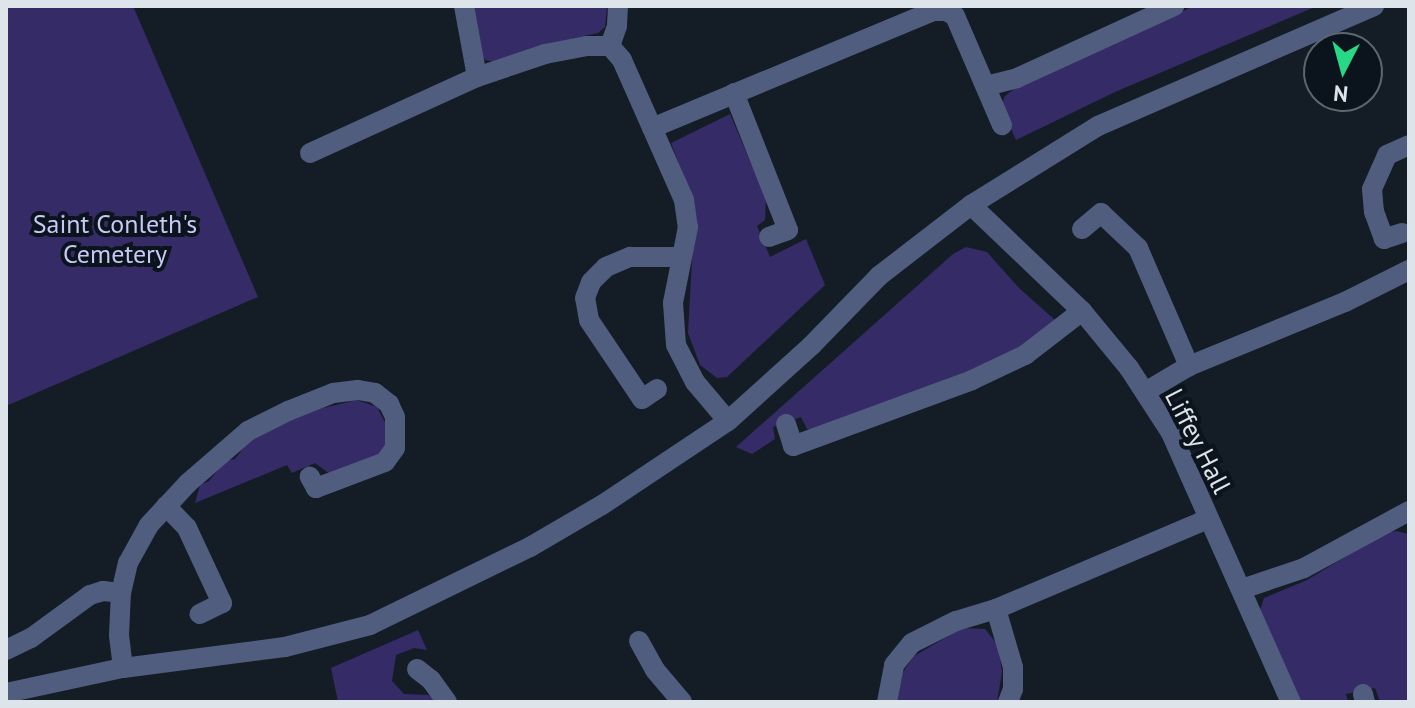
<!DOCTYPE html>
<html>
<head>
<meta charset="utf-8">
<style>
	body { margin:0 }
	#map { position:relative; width:1415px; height:708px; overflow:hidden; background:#141d26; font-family:"PT Sans",sans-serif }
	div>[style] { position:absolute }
	.green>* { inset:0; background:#352b67 }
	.minor>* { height:20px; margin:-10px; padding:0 10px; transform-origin:10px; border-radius:10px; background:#515d7f }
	span { translate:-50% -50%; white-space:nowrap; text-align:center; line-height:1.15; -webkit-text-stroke:8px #0b131c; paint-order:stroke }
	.park-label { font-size:26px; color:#c9c7f5 }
	.street-label { font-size:26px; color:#dde4ea }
	.frame { position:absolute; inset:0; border:8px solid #dde4ea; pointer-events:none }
	.north { position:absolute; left:1303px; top:32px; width:80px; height:80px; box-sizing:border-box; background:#0b131c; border:2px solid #5f676e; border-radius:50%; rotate:186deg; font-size:22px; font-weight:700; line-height:32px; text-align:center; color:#dde4ea }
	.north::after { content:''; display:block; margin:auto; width:28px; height:36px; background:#27d885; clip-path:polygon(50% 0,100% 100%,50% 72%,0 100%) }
</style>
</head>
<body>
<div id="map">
	<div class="green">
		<i style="clip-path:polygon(6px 6px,133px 6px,258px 297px,6px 406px)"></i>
		<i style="clip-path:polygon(472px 6px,607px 6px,605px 27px,598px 33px,543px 45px,495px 62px,485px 60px,481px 54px)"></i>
		<i style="clip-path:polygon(1194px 6px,1317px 6px,1115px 92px,1016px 140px,1002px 109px,1004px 97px,1015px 88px)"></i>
		<i style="clip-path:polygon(730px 114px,766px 199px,765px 220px,757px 226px,770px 257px,806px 239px,825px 285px,727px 377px,717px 378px,700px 365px,688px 333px,695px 205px,671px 143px)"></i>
		<i style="clip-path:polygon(966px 247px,987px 252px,1019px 288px,1055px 320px,1017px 351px,864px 414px,814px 431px,807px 429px,801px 417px,773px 427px,775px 439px,752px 454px,736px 447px,953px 254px)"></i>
		<i style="clip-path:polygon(357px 400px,377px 407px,388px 428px,387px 443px,375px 459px,330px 474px,315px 463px,292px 473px,287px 465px,195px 503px,200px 485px,209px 481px,225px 461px,235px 459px,247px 443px,280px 424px,319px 409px)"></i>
		<i style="clip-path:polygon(1396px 531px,1409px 534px,1409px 702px,1380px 702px,1375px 688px,1346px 694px,1348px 702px,1295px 702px,1260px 610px,1264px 598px,1307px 580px,1385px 533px)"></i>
		<i style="clip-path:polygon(962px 628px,985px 629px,998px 645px,1002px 672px,997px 702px,896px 702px,903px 672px,914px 656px)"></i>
		<i style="clip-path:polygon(418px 630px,427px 650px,414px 648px,396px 655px,392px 681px,404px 694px,429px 695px,434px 700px,338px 702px,331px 668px)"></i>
	</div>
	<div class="minor">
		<i style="left:464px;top:6px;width:72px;rotate:79.6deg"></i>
		<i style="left:618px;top:6px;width:20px;rotate:93deg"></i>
		<i style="left:617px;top:26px;width:21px;rotate:109deg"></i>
		<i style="left:610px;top:46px;width:18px;rotate:49deg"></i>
		<i style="left:622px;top:60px;width:153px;rotate:66.1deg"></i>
		<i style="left:684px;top:200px;width:27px;rotate:82deg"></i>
		<i style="left:688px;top:227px;width:77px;rotate:101.2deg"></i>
		<i style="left:673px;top:303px;width:42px;rotate:85.9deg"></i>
		<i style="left:676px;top:345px;width:42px;rotate:62.8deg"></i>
		<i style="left:695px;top:382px;width:51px;rotate:49.8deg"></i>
		<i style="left:986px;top:86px;width:32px;rotate:-14deg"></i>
		<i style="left:1017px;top:78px;width:173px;rotate:-24.6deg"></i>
		<i style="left:734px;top:93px;width:147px;rotate:68.5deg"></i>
		<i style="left:788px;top:230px;width:20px;rotate:160deg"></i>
		<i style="left:652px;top:128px;width:304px;rotate:-22.6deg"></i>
		<i style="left:933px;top:11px;width:13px"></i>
		<i style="left:946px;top:11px;width:10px;rotate:29deg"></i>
		<i style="left:955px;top:16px;width:119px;rotate:66.7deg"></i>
		<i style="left:310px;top:153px;width:183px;rotate:-24.5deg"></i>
		<i style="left:477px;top:77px;width:72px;rotate:-18.7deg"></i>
		<i style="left:545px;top:54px;width:43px;rotate:-10.8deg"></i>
		<i style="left:587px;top:46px;width:23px"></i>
		<i style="left:971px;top:205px;width:153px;rotate:43.7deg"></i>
		<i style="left:1082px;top:311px;width:74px;rotate:50.5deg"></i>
		<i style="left:1129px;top:368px;width:77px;rotate:57.1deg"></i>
		<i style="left:1171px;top:433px;width:295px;rotate:66deg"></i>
		<i style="left:1082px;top:229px;width:25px;rotate:-40deg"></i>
		<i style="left:1101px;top:213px;width:51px;rotate:43.4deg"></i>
		<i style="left:1138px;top:248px;width:129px;rotate:66.6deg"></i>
		<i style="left:1402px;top:233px;width:19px;rotate:162deg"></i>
		<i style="left:1384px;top:239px;width:29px;rotate:-110deg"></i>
		<i style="left:1374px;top:212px;width:23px;rotate:-95deg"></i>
		<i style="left:1372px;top:189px;width:37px;rotate:-66deg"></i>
		<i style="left:1387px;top:155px;width:24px;rotate:-24deg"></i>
		<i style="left:657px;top:389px;width:18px;rotate:146deg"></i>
		<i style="left:642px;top:399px;width:95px;rotate:-123.9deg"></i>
		<i style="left:589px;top:320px;width:22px;rotate:-100deg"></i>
		<i style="left:585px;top:298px;width:17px;rotate:-69deg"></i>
		<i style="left:591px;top:282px;width:21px;rotate:-45deg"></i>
		<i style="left:606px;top:267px;width:26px;rotate:-23deg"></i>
		<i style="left:630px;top:257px;width:50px"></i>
		<i style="left:1145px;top:392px;width:51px;rotate:-30.6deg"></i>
		<i style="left:1189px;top:366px;width:169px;rotate:-22.3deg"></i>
		<i style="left:1345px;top:302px;width:72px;rotate:-26.6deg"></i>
		<i style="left:786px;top:424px;width:23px;rotate:72deg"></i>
		<i style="left:793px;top:446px;width:191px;rotate:-20.2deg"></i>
		<i style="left:972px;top:380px;width:59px;rotate:-25.3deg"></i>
		<i style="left:1025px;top:355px;width:72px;rotate:-37.7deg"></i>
		<i style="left:166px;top:506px;width:30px;rotate:46deg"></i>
		<i style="left:187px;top:528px;width:83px;rotate:65deg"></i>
		<i style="left:222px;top:603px;width:25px;rotate:154deg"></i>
		<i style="left:1242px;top:589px;width:65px;rotate:-18.7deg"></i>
		<i style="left:1304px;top:568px;width:119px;rotate:-28.5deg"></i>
		<i style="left:996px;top:609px;width:60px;rotate:73.7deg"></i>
		<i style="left:1013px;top:667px;width:22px;rotate:90deg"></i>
		<i style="left:1013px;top:689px;width:14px;rotate:111deg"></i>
		<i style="left:639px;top:641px;width:33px;rotate:61deg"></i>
		<i style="left:655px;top:670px;width:42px;rotate:49.8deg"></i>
		<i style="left:6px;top:650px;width:28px;rotate:-26deg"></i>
		<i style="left:31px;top:638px;width:73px;rotate:-36.1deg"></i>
		<i style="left:90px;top:595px;width:14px;rotate:-17deg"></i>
		<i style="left:103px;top:591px;width:18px;rotate:6deg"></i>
		<i style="left:123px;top:668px;width:33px;rotate:-97deg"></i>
		<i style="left:119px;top:635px;width:42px;rotate:-87.3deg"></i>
		<i style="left:121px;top:593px;width:31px;rotate:-77deg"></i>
		<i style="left:128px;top:563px;width:43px;rotate:-61.1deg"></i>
		<i style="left:149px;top:525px;width:57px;rotate:-47.1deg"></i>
		<i style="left:188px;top:483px;width:79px;rotate:-40.9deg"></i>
		<i style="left:248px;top:431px;width:45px;rotate:-26.6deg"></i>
		<i style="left:288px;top:411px;width:48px;rotate:-21.8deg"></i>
		<i style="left:333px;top:393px;width:25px;rotate:-7deg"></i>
		<i style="left:358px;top:390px;width:17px;rotate:10deg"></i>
		<i style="left:375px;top:393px;width:18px;rotate:38deg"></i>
		<i style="left:389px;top:404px;width:14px;rotate:65deg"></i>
		<i style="left:395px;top:417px;width:31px;rotate:90deg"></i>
		<i style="left:395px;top:448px;width:17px;rotate:126deg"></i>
		<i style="left:385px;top:462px;width:74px;rotate:159.4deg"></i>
		<i style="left:316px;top:488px;width:13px;rotate:-119deg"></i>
		<i style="left:417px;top:669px;width:18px;rotate:38deg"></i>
		<i style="left:431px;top:680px;width:27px;rotate:54deg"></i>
		<i style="left:6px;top:693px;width:120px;rotate:-12.1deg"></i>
		<i style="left:123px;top:668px;width:163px;rotate:-7.4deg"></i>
		<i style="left:285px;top:647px;width:88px;rotate:-14.5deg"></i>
		<i style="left:370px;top:625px;width:178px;rotate:-26deg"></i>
		<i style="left:530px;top:547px;width:83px;rotate:-30.3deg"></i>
		<i style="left:602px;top:505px;width:151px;rotate:-33.7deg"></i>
		<i style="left:728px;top:421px;width:112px;rotate:-42.1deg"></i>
		<i style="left:811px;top:346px;width:98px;rotate:-45.8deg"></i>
		<i style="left:879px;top:276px;width:116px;rotate:-37.7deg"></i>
		<i style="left:971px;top:205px;width:150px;rotate:-31.9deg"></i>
		<i style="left:1098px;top:126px;width:301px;rotate:-23.5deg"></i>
		<i style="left:1363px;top:694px;width:8px;rotate:76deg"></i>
		<i style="left:887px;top:702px;width:38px;rotate:-79deg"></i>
		<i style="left:894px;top:665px;width:28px;rotate:-51deg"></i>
		<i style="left:912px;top:643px;width:49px;rotate:-26.6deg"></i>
		<i style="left:956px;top:621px;width:42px;rotate:-16.7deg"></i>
		<i style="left:996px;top:609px;width:230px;rotate:-23deg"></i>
	</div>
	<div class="park-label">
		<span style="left:115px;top:239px">Saint Conleth's<br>Cemetery</span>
	</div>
	<div class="street-label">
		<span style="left:1198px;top:441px;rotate:63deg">Liffey Hall</span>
	</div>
	<div class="frame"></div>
	<div class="north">N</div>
</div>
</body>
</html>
